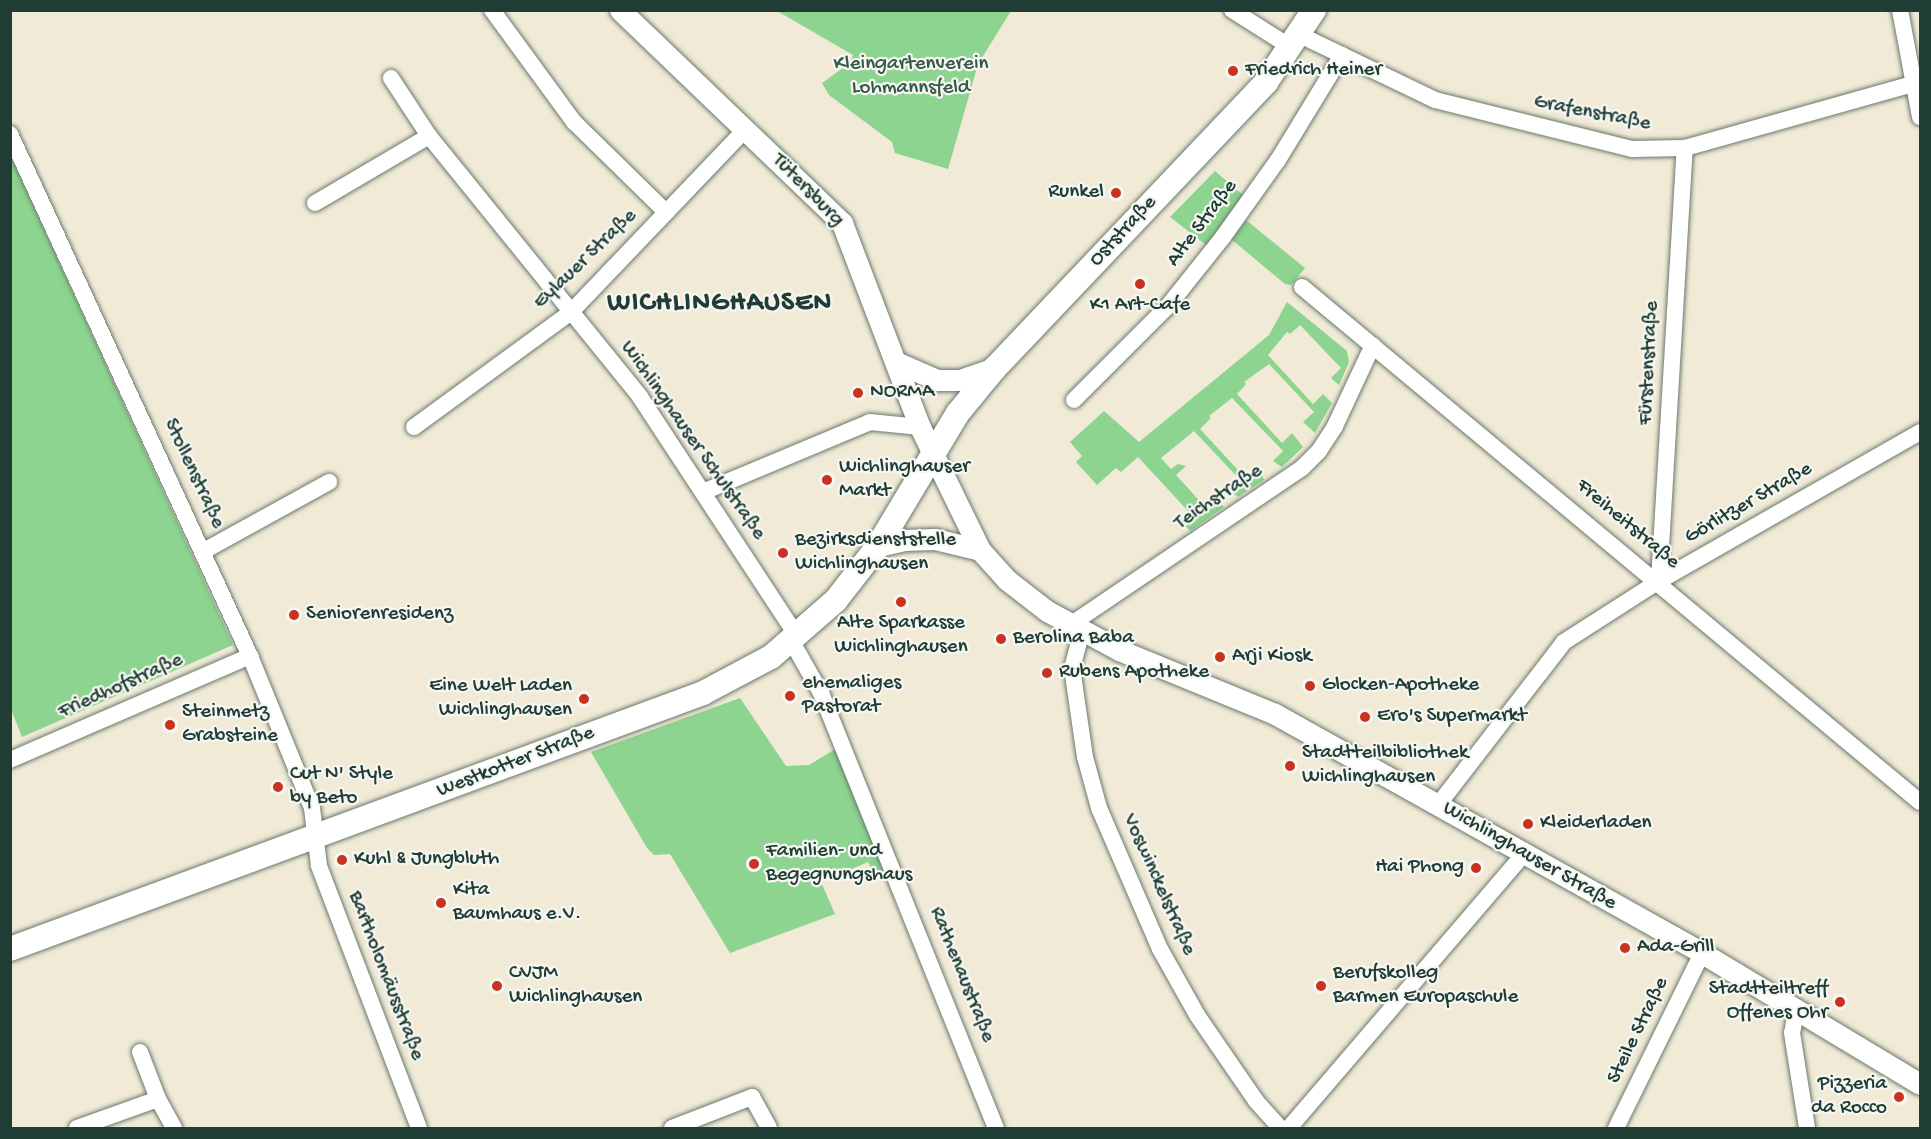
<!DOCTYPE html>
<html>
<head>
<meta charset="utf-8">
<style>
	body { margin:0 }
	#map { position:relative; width:1931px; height:1139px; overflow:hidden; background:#f1ead6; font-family:"Gochi Hand",sans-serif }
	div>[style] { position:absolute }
	.green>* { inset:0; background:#8cd48f }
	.roads { filter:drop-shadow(0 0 2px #687a6d) drop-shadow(0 0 2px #687a6d) }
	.minor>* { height:16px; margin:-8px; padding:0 8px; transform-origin:8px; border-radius:8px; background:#fff }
	.tertiary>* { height:21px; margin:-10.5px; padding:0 10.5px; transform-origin:10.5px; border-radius:10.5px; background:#fff }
	.secondary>* { height:24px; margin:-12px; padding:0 12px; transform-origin:12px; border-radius:12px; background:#fff }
	.dots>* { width:16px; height:16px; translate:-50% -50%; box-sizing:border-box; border:3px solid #f6f6f2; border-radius:50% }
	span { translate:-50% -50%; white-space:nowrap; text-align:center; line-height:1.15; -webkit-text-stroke:4.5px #f6f6f2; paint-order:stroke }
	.park-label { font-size:21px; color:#355b46 }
	.poi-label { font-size:21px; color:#1f3d34 }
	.left { translate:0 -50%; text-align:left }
	.right { translate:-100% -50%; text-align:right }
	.street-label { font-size:21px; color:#1f3d34 }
	.district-label { font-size:27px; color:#1f3d34; font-weight:700; letter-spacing:1.5px }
	.frame { position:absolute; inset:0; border:12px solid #1f3d34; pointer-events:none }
</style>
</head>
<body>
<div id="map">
	<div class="green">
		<i style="clip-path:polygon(777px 11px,1011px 11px,978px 64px,948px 169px,895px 153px,892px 142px,829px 95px,822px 83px,850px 63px,853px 55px)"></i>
		<i style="clip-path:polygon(10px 154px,233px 645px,22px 737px,10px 707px)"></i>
		<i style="clip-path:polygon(1215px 171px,1243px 195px,1206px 245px,1170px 217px)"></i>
		<i style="clip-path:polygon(1246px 220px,1305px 268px,1291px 285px,1285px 284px,1231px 239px)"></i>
		<i style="clip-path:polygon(1287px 302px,1347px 351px,1349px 362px,1339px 385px,1331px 378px,1341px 368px,1300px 325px,1290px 334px,1287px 332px,1268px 355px,1313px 404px,1323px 394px,1332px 403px,1315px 433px,1303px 422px,1314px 412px,1269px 364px,1244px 382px,1246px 384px,1237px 394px,1282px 443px,1292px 433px,1303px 447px,1282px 467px,1273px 461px,1283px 451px,1232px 398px,1209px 416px,1211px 418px,1200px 429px,1249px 482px,1261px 472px,1264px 480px,1238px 497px,1234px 494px,1244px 484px,1194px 431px,1161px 458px,1171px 469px,1178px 464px,1186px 466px,1176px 475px,1207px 509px,1217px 500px,1224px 507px,1190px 531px,1180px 520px,1188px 511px,1138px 457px,1121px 472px,1116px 468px,1097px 485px,1076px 462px,1082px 456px,1070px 442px,1104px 411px,1139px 442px,1269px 335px)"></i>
		<i style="clip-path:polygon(740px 698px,786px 766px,809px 765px,837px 748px,890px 874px,877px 880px,868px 862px,821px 882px,835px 914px,730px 953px,670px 854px,654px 855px,647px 848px,591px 752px)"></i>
	</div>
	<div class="roads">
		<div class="minor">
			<i style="left:492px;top:10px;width:139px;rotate:53.8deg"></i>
			<i style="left:574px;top:122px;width:129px;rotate:44.4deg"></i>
			<i style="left:1232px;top:10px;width:71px;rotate:32.3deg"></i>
			<i style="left:1900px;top:10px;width:109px;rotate:79.4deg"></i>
			<i style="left:1300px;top:35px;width:150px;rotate:25.7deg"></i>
			<i style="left:1435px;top:100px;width:203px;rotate:14deg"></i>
			<i style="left:1632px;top:149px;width:53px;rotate:-1.1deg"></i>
			<i style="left:1685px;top:148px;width:244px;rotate:-15.7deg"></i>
			<i style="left:391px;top:78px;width:69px;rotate:56.8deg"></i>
			<i style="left:429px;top:136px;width:336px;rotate:51deg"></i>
			<i style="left:640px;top:397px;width:286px;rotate:56.7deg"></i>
			<i style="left:10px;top:134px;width:575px;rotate:65.31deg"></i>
			<i style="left:250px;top:656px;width:164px;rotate:67.8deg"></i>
			<i style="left:312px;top:808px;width:58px;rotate:83.1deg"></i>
			<i style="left:319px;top:866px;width:280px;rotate:69.1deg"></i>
			<i style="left:315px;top:203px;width:132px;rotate:-30.4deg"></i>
			<i style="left:1302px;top:287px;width:804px;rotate:39.81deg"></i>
			<i style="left:1074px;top:400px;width:133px;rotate:-45deg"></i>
			<i style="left:1168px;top:306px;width:88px;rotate:-51.4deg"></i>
			<i style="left:1223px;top:237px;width:95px;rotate:-54.5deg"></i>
			<i style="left:1278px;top:160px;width:123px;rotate:-58.6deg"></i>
			<i style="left:414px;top:427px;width:195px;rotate:-36.2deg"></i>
			<i style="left:571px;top:312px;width:253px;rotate:-46.3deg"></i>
			<i style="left:703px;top:492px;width:181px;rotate:-22.7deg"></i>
			<i style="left:870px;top:422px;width:50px;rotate:5.7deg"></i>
			<i style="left:204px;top:551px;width:143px;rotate:-28.9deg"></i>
			<i style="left:1659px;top:581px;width:434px;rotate:-86.6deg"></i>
			<i style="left:1070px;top:625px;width:280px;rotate:-34.1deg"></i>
			<i style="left:1302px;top:468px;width:24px;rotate:-45deg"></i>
			<i style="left:1319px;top:451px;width:30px;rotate:-57deg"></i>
			<i style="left:1335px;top:426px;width:89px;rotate:-64.9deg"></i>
			<i style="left:1082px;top:631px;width:38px;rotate:105deg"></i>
			<i style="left:1072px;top:668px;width:90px;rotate:81.7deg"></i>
			<i style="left:1085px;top:757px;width:53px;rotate:74.6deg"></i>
			<i style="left:1099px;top:808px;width:154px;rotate:66.6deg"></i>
			<i style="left:1160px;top:949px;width:76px;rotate:60.7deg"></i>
			<i style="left:1197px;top:1015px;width:104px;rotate:55.5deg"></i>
			<i style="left:1256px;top:1101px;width:36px;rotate:48deg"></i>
			<i style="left:792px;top:642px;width:59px;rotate:60.4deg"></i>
			<i style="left:821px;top:693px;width:469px;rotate:68.1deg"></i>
			<i style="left:10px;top:760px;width:262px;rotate:-23.4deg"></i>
			<i style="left:1438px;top:805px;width:206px;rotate:-52.3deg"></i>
			<i style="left:1564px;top:642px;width:113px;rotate:-32.7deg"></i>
			<i style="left:1659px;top:581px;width:301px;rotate:-29.7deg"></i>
			<i style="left:1796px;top:1011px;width:22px;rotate:100deg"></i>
			<i style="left:1792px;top:1033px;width:96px;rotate:81deg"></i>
			<i style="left:140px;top:1052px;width:50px;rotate:69deg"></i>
			<i style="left:158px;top:1099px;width:33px;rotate:61deg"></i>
			<i style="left:77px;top:1128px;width:86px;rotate:-19.7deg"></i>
			<i style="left:672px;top:1128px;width:86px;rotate:-21.2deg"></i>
			<i style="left:752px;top:1097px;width:35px;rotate:61deg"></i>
			<i style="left:1289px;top:1128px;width:360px;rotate:-49.4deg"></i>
			<i style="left:1616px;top:1128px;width:195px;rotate:-63.8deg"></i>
		</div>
		<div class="tertiary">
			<i style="left:620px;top:10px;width:308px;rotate:43.8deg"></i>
			<i style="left:842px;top:223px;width:218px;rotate:69.1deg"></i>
			<i style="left:920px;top:427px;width:137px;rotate:64deg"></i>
			<i style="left:980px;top:550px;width:40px;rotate:48deg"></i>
			<i style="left:1007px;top:580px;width:51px;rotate:37.8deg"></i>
			<i style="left:1047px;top:611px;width:82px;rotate:28.4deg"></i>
			<i style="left:1119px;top:650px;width:169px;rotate:22.3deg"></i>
			<i style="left:1275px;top:714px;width:489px;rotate:29.2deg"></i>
			<i style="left:1702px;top:953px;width:254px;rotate:31deg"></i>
			<i style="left:896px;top:362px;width:45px;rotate:23.7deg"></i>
			<i style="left:937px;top:380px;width:23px"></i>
			<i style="left:960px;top:380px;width:37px;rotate:-19deg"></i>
			<i style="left:878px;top:546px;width:26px;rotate:-13deg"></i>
			<i style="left:903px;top:540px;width:32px;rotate:-2deg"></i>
			<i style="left:935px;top:539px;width:46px;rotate:13.7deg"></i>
		</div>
		<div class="secondary">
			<i style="left:10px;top:949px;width:739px;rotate:-20.27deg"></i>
			<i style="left:703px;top:693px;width:77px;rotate:-27.9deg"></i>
			<i style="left:771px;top:657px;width:86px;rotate:-41.2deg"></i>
			<i style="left:836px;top:600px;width:68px;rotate:-52.1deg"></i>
			<i style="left:878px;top:546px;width:155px;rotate:-59deg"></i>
			<i style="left:958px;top:413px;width:58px;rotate:-50.6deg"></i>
			<i style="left:995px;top:368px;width:394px;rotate:-46.5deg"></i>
			<i style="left:1266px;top:82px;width:87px;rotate:-56.3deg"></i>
		</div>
	</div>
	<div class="dots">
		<i style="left:1233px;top:71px;background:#c8321e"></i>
		<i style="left:1116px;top:193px;background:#c8321e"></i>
		<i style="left:1140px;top:284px;background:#c8321e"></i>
		<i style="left:858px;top:393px;background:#c8321e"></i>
		<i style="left:827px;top:480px;background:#c8321e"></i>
		<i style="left:783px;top:553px;background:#c8321e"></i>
		<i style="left:901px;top:602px;background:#c8321e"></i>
		<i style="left:294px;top:615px;background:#c8321e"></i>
		<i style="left:1001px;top:639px;background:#c8321e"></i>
		<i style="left:1220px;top:657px;background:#c8321e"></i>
		<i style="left:1047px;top:673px;background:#c8321e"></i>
		<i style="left:1310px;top:686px;background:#c8321e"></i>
		<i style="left:790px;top:696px;background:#c8321e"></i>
		<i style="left:584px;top:699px;background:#c8321e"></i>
		<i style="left:1365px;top:717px;background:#c8321e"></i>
		<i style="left:170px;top:725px;background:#c8321e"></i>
		<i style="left:1290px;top:766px;background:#c8321e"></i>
		<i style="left:278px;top:787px;background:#c8321e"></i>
		<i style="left:1528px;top:824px;background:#c8321e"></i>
		<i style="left:342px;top:860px;background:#c8321e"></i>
		<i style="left:754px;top:864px;background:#c8321e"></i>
		<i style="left:1476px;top:868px;background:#c8321e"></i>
		<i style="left:441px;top:903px;background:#c8321e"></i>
		<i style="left:1625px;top:948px;background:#c8321e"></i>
		<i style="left:497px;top:986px;background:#c8321e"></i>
		<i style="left:1321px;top:986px;background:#c8321e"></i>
		<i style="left:1840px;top:1002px;background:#c8321e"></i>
		<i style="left:1899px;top:1097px;background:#c8321e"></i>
	</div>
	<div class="park-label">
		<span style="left:911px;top:77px">Kleingartenverein<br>Lohmannsfeld</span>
	</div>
	<div class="poi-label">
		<span class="left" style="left:1245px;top:71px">Friedrich Heiner</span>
		<span class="right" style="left:1104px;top:193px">Runkel</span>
		<span style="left:1140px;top:306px">K1 Art-Cafe</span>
		<span class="left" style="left:870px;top:393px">NORMA</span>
		<span class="left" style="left:839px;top:480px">Wichlinghauser<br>Markt</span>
		<span class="left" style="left:795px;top:553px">Bezirksdienststelle<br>Wichlinghausen</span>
		<span class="left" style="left:306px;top:615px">Seniorenresidenz</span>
		<span style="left:901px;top:636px">Alte Sparkasse<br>Wichlinghausen</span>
		<span class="left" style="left:1013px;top:639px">Berolina Baba</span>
		<span class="left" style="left:1232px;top:657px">Arji Kiosk</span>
		<span class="left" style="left:1059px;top:673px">Rubens Apotheke</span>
		<span class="left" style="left:802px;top:696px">ehemaliges<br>Pastorat</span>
		<span class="left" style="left:1322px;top:686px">Glocken-Apotheke</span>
		<span class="right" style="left:572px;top:699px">Eine Welt Laden<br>Wichlinghausen</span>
		<span class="left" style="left:182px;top:725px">Steinmetz<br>Grabsteine</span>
		<span class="left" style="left:1377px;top:717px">Ero's Supermarkt</span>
		<span class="left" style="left:1302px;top:766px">Stadtteilbibliothek<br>Wichlinghausen</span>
		<span class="left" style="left:290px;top:787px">Cut N' Style<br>by Beto</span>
		<span class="left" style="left:1540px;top:824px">Kleiderladen</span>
		<span class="left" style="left:766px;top:864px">Familien- und<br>Begegnungshaus</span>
		<span class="left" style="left:354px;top:860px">Kuhl &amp; Jungbluth</span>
		<span class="right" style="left:1464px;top:868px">Hai Phong</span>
		<span class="left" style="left:453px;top:903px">Kita<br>Baumhaus e.V.</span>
		<span class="left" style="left:1637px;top:948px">Ada-Grill</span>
		<span class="left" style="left:509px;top:986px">CVJM<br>Wichlinghausen</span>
		<span class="left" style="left:1333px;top:986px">Berufskolleg<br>Barmen Europaschule</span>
		<span class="right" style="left:1828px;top:1002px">Stadtteiltreff<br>Offenes Ohr</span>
		<span class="right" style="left:1887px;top:1097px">Pizzeria<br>da Rocco</span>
	</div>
	<div class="street-label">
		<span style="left:1592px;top:114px;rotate:11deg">Grafenstraße</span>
		<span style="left:807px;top:191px;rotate:46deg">Tütersburg</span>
		<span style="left:1203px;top:224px;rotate:-53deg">Alte Straße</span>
		<span style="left:1124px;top:232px;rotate:-47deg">Oststraße</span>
		<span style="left:586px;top:260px;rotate:-44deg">Eylauer Straße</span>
		<span style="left:1650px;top:363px;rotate:-87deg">Fürstenstraße</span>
		<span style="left:692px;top:441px;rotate:55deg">Wichlinghauser Schulstraße</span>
		<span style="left:193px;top:474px;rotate:65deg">Stollenstraße</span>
		<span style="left:1219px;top:498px;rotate:-34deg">Teichstraße</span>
		<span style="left:1749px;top:504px;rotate:-30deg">Görlitzer Straße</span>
		<span style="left:1627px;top:525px;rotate:40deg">Freiheitstraße</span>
		<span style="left:121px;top:687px;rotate:-24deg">Friedhofstraße</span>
		<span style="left:516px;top:763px;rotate:-21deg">Westkotter Straße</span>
		<span style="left:1529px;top:857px;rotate:30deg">Wichlinghauser Straße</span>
		<span style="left:1158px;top:885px;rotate:66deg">Voswinckelstraße</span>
		<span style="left:961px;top:975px;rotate:68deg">Rathenaustraße</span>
		<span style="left:385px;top:976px;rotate:69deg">Bartholomäusstraße</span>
		<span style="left:1639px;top:1031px;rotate:-64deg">Steile Straße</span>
	</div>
	<div class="district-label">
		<span style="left:720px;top:305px">WICHLINGHAUSEN</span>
	</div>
	<div class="frame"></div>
</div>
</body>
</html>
